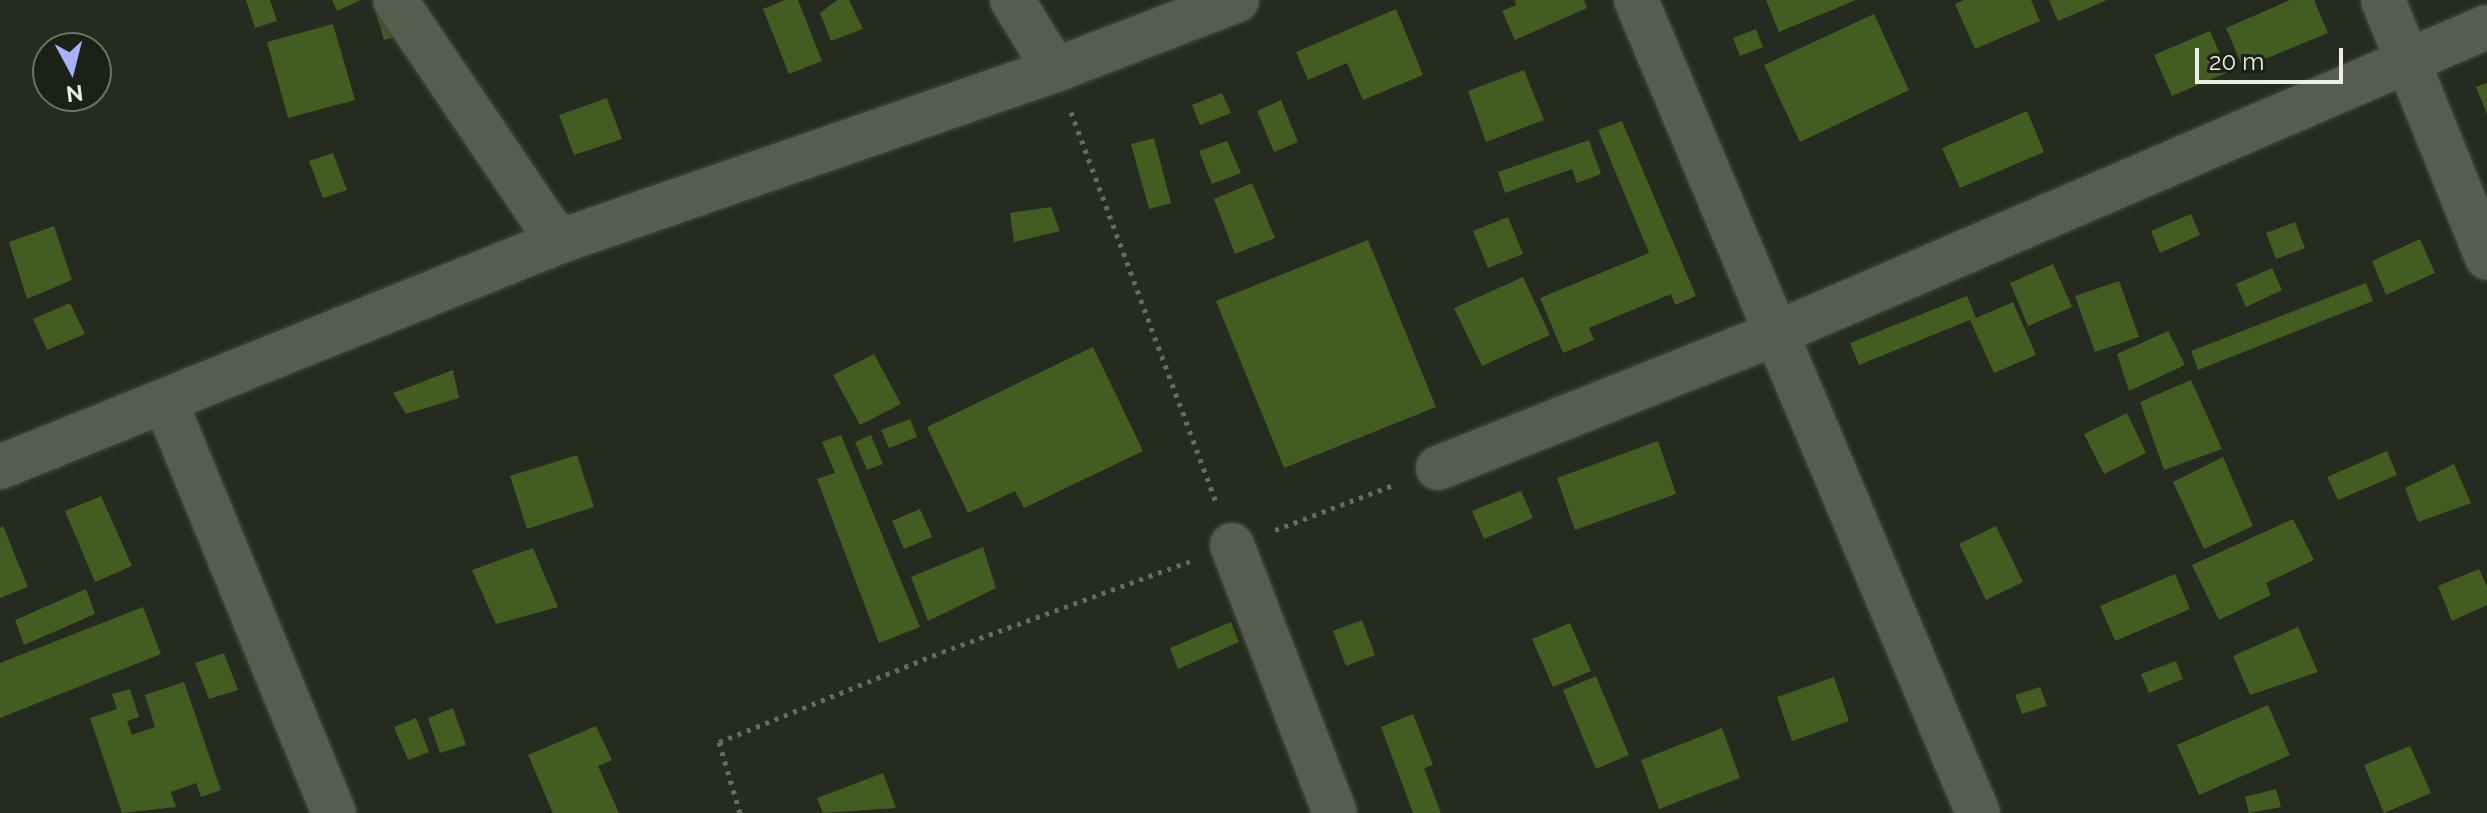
<!DOCTYPE html>
<html>
<head>
<meta charset="utf-8">
<style>
	body { margin:0 }
	#map { position:relative; width:2487px; height:813px; overflow:hidden; background:#252b1f; font-family:Raleway,sans-serif }
	div>[style] { position:absolute }
	.building>* { inset:0; background:#435c22 }
	.path>* { height:5px; margin-top:-2.5px; transform-origin:0; background:repeating-linear-gradient(90deg,#676c62 0 4px,transparent 0 10px) }
	.roads { filter:drop-shadow(0 0 2px #43483d) drop-shadow(0 0 2px #43483d) }
	.minor>* { height:44px; margin:-22px; padding:0 22px; transform-origin:22px; border-radius:22px; background:#565d4f }
	span { translate:-50% -50%; white-space:nowrap; text-align:center; line-height:1.15; -webkit-text-stroke:7px #1b2115; paint-order:stroke }
	.north { position:absolute; left:32px; top:32px; width:80px; height:80px; box-sizing:border-box; background:#1b2115; border:2px solid #6e7369; border-radius:50%; rotate:173deg; font-size:22px; font-weight:700; line-height:32px; text-align:center; color:#eaeee6 }
	.north::after { content:''; display:block; margin:auto; width:28px; height:36px; background:#a9b0fc; clip-path:polygon(50% 0,100% 100%,50% 72%,0 100%) }
	.scale { position:absolute; left:2195px; top:48px; width:148px; height:36px; box-sizing:border-box; border:4px solid #eaeee6; border-top:0; padding-left:10px; font-size:24px; line-height:28px; white-space:nowrap; color:#eaeee6; -webkit-text-stroke:6px #1b2115; paint-order:stroke }
</style>
</head>
<body>
<div id="map">
	<div class="building">
		<i style="clip-path:polygon(246px 0,270px 0,277px 21px,255px 28px)"></i>
		<i style="clip-path:polygon(332px 0,361px 0,337px 11px)"></i>
		<i style="clip-path:polygon(395px 0,408px 33px,384px 40px,374px 6px)"></i>
		<i style="clip-path:polygon(785px 0,798px 0,822px 61px,789px 74px,763px 9px)"></i>
		<i style="clip-path:polygon(837px 0,849px 0,863px 29px,831px 41px,820px 13px)"></i>
		<i style="clip-path:polygon(1515px 0,1584px 0,1587px 8px,1515px 40px,1502px 11px,1516px 5px)"></i>
		<i style="clip-path:polygon(1766px 0,1856px 0,1779px 32px)"></i>
		<i style="clip-path:polygon(1964px 0,2031px 0,2040px 21px,1975px 49px,1955px 4px)"></i>
		<i style="clip-path:polygon(2049px 0,2107px 0,2058px 21px)"></i>
		<i style="clip-path:polygon(2290px 0,2314px 0,2328px 33px,2243px 68px,2226px 28px)"></i>
		<i style="clip-path:polygon(1396px 9px,1423px 75px,1363px 100px,1347px 63px,1308px 80px,1296px 52px)"></i>
		<i style="clip-path:polygon(1874px 14px,1909px 90px,1800px 142px,1764px 65px)"></i>
		<i style="clip-path:polygon(333px 24px,355px 100px,288px 118px,267px 42px)"></i>
		<i style="clip-path:polygon(1756px 29px,1763px 47px,1740px 56px,1733px 38px)"></i>
		<i style="clip-path:polygon(2210px 31px,2228px 72px,2172px 96px,2154px 55px)"></i>
		<i style="clip-path:polygon(1524px 70px,1544px 120px,1486px 142px,1468px 91px)"></i>
		<i style="clip-path:polygon(2487px 83px,2487px 114px,2476px 87px)"></i>
		<i style="clip-path:polygon(1222px 93px,1231px 113px,1200px 125px,1192px 105px)"></i>
		<i style="clip-path:polygon(607px 98px,622px 139px,574px 155px,559px 115px)"></i>
		<i style="clip-path:polygon(1281px 100px,1298px 142px,1274px 152px,1257px 111px)"></i>
		<i style="clip-path:polygon(2027px 111px,2044px 152px,1960px 188px,1942px 148px)"></i>
		<i style="clip-path:polygon(1622px 121px,1696px 296px,1675px 305px,1671px 294px,1589px 328px,1594px 340px,1563px 353px,1540px 298px,1649px 253px,1598px 130px)"></i>
		<i style="clip-path:polygon(1154px 138px,1171px 203px,1149px 209px,1131px 144px)"></i>
		<i style="clip-path:polygon(1589px 140px,1601px 174px,1577px 183px,1572px 169px,1505px 193px,1498px 172px)"></i>
		<i style="clip-path:polygon(1227px 141px,1241px 173px,1212px 184px,1199px 151px)"></i>
		<i style="clip-path:polygon(333px 153px,347px 190px,323px 198px,309px 161px)"></i>
		<i style="clip-path:polygon(1252px 183px,1275px 238px,1235px 254px,1214px 199px)"></i>
		<i style="clip-path:polygon(1051px 207px,1060px 231px,1014px 242px,1010px 213px)"></i>
		<i style="clip-path:polygon(2191px 214px,2200px 235px,2160px 253px,2151px 231px)"></i>
		<i style="clip-path:polygon(1508px 217px,1523px 254px,1488px 268px,1473px 231px)"></i>
		<i style="clip-path:polygon(2295px 222px,2305px 248px,2276px 259px,2266px 233px)"></i>
		<i style="clip-path:polygon(54px 226px,72px 280px,27px 299px,9px 242px)"></i>
		<i style="clip-path:polygon(2420px 239px,2435px 273px,2386px 295px,2372px 261px)"></i>
		<i style="clip-path:polygon(1368px 240px,1436px 407px,1284px 468px,1216px 301px)"></i>
		<i style="clip-path:polygon(2053px 264px,2072px 307px,2028px 326px,2010px 283px)"></i>
		<i style="clip-path:polygon(2272px 268px,2282px 290px,2246px 307px,2236px 284px)"></i>
		<i style="clip-path:polygon(1523px 277px,1550px 335px,1482px 366px,1454px 308px)"></i>
		<i style="clip-path:polygon(2119px 281px,2139px 337px,2095px 352px,2075px 296px)"></i>
		<i style="clip-path:polygon(2366px 283px,2373px 301px,2198px 370px,2191px 351px)"></i>
		<i style="clip-path:polygon(1967px 296px,1976px 318px,2013px 302px,2036px 355px,1994px 373px,1970px 320px,1859px 365px,1850px 343px)"></i>
		<i style="clip-path:polygon(70px 303px,85px 334px,47px 350px,33px 319px)"></i>
		<i style="clip-path:polygon(2168px 331px,2185px 365px,2129px 391px,2117px 354px)"></i>
		<i style="clip-path:polygon(1093px 347px,1143px 451px,1024px 508px,1015px 491px,968px 513px,927px 427px)"></i>
		<i style="clip-path:polygon(874px 354px,901px 404px,860px 425px,833px 375px)"></i>
		<i style="clip-path:polygon(453px 370px,459px 398px,406px 414px,393px 393px)"></i>
		<i style="clip-path:polygon(2191px 380px,2222px 449px,2164px 470px,2140px 402px)"></i>
		<i style="clip-path:polygon(2127px 413px,2146px 453px,2104px 474px,2084px 434px)"></i>
		<i style="clip-path:polygon(910px 419px,917px 437px,889px 448px,881px 430px)"></i>
		<i style="clip-path:polygon(841px 435px,920px 627px,879px 643px,817px 479px,835px 473px,822px 442px)"></i>
		<i style="clip-path:polygon(871px 435px,883px 464px,867px 470px,855px 442px)"></i>
		<i style="clip-path:polygon(1658px 441px,1676px 494px,1575px 530px,1557px 478px)"></i>
		<i style="clip-path:polygon(2387px 451px,2397px 475px,2338px 500px,2327px 477px)"></i>
		<i style="clip-path:polygon(577px 455px,594px 507px,527px 529px,510px 476px)"></i>
		<i style="clip-path:polygon(2223px 457px,2253px 526px,2204px 549px,2173px 482px)"></i>
		<i style="clip-path:polygon(2454px 464px,2471px 503px,2418px 522px,2405px 488px)"></i>
		<i style="clip-path:polygon(1521px 491px,1533px 518px,1484px 539px,1472px 511px)"></i>
		<i style="clip-path:polygon(101px 496px,132px 566px,95px 582px,65px 511px)"></i>
		<i style="clip-path:polygon(920px 509px,932px 537px,904px 549px,892px 521px)"></i>
		<i style="clip-path:polygon(2293px 519px,2314px 560px,2266px 583px,2271px 595px,2219px 620px,2192px 565px)"></i>
		<i style="clip-path:polygon(3px 526px,28px 587px,0 598px,0 528px)"></i>
		<i style="clip-path:polygon(1996px 526px,2023px 582px,1986px 600px,1959px 544px)"></i>
		<i style="clip-path:polygon(983px 547px,996px 588px,928px 621px,911px 577px)"></i>
		<i style="clip-path:polygon(533px 548px,558px 607px,496px 624px,472px 570px)"></i>
		<i style="clip-path:polygon(2479px 569px,2487px 586px,2487px 605px,2452px 621px,2438px 586px)"></i>
		<i style="clip-path:polygon(2175px 574px,2190px 609px,2115px 641px,2100px 606px)"></i>
		<i style="clip-path:polygon(86px 589px,95px 614px,24px 645px,15px 620px)"></i>
		<i style="clip-path:polygon(143px 607px,161px 654px,0 718px,0 663px)"></i>
		<i style="clip-path:polygon(1362px 620px,1375px 655px,1346px 666px,1333px 631px)"></i>
		<i style="clip-path:polygon(1231px 622px,1239px 642px,1178px 669px,1170px 648px)"></i>
		<i style="clip-path:polygon(1570px 623px,1591px 671px,1553px 687px,1532px 639px)"></i>
		<i style="clip-path:polygon(2298px 627px,2318px 672px,2250px 695px,2233px 656px)"></i>
		<i style="clip-path:polygon(224px 653px,238px 690px,209px 699px,195px 663px)"></i>
		<i style="clip-path:polygon(2176px 661px,2183px 679px,2149px 693px,2141px 674px)"></i>
		<i style="clip-path:polygon(1596px 676px,1629px 755px,1596px 769px,1563px 690px)"></i>
		<i style="clip-path:polygon(1834px 677px,1849px 721px,1792px 741px,1777px 697px)"></i>
		<i style="clip-path:polygon(184px 682px,221px 790px,201px 797px,196px 783px,171px 792px,176px 807px,122px 813px,90px 718px,117px 709px,112px 694px,130px 689px,139px 717px,127px 721px,132px 735px,155px 727px,145px 695px)"></i>
		<i style="clip-path:polygon(2040px 687px,2047px 706px,2022px 714px,2015px 695px)"></i>
		<i style="clip-path:polygon(2268px 705px,2290px 755px,2199px 795px,2177px 745px)"></i>
		<i style="clip-path:polygon(453px 708px,466px 745px,440px 753px,428px 718px)"></i>
		<i style="clip-path:polygon(1413px 714px,1433px 765px,1424px 768px,1441px 813px,1413px 813px,1381px 727px)"></i>
		<i style="clip-path:polygon(416px 718px,429px 752px,408px 760px,394px 727px)"></i>
		<i style="clip-path:polygon(596px 726px,612px 760px,598px 766px,619px 813px,553px 813px,528px 755px)"></i>
		<i style="clip-path:polygon(1722px 728px,1740px 778px,1659px 809px,1641px 760px)"></i>
		<i style="clip-path:polygon(2410px 746px,2431px 793px,2384px 813px,2364px 765px)"></i>
		<i style="clip-path:polygon(883px 773px,896px 808px,823px 813px,817px 798px)"></i>
		<i style="clip-path:polygon(2276px 789px,2281px 807px,2249px 813px,2245px 797px)"></i>
	</div>
	<div class="path">
		<i style="left:1071px;top:112px;width:418px;rotate:69.6deg"></i>
		<i style="left:1275px;top:530px;width:129px;rotate:-20.8deg"></i>
		<i style="left:740px;top:813px;width:74px;rotate:-106.5deg"></i>
		<i style="left:719px;top:742px;width:240px;rotate:-22deg"></i>
		<i style="left:942px;top:652px;width:264px;rotate:-20.1deg"></i>
	</div>
	<div class="roads">
		<div class="minor">
			<i style="left:395px;top:0;width:292px;rotate:56deg"></i>
			<i style="left:1012px;top:0;width:82px;rotate:58.4deg"></i>
			<i style="left:1636px;top:0;width:882px;rotate:67.19deg"></i>
			<i style="left:2383px;top:0;width:278px;rotate:68deg"></i>
			<i style="left:165px;top:401px;width:445px;rotate:67.7deg"></i>
			<i style="left:0;top:467px;width:602px;rotate:-21.96deg"></i>
			<i style="left:558px;top:242px;width:526px;rotate:-19.09deg"></i>
			<i style="left:1055px;top:70px;width:195px;rotate:-21deg"></i>
			<i style="left:1438px;top:468px;width:367px;rotate:-21.7deg"></i>
			<i style="left:1779px;top:332px;width:771px;rotate:-23.31deg"></i>
			<i style="left:1232px;top:545px;width:287px;rotate:69deg"></i>
		</div>
	</div>
	<div class="north">N</div>
	<div class="scale">20 m</div>
</div>
</body>
</html>
